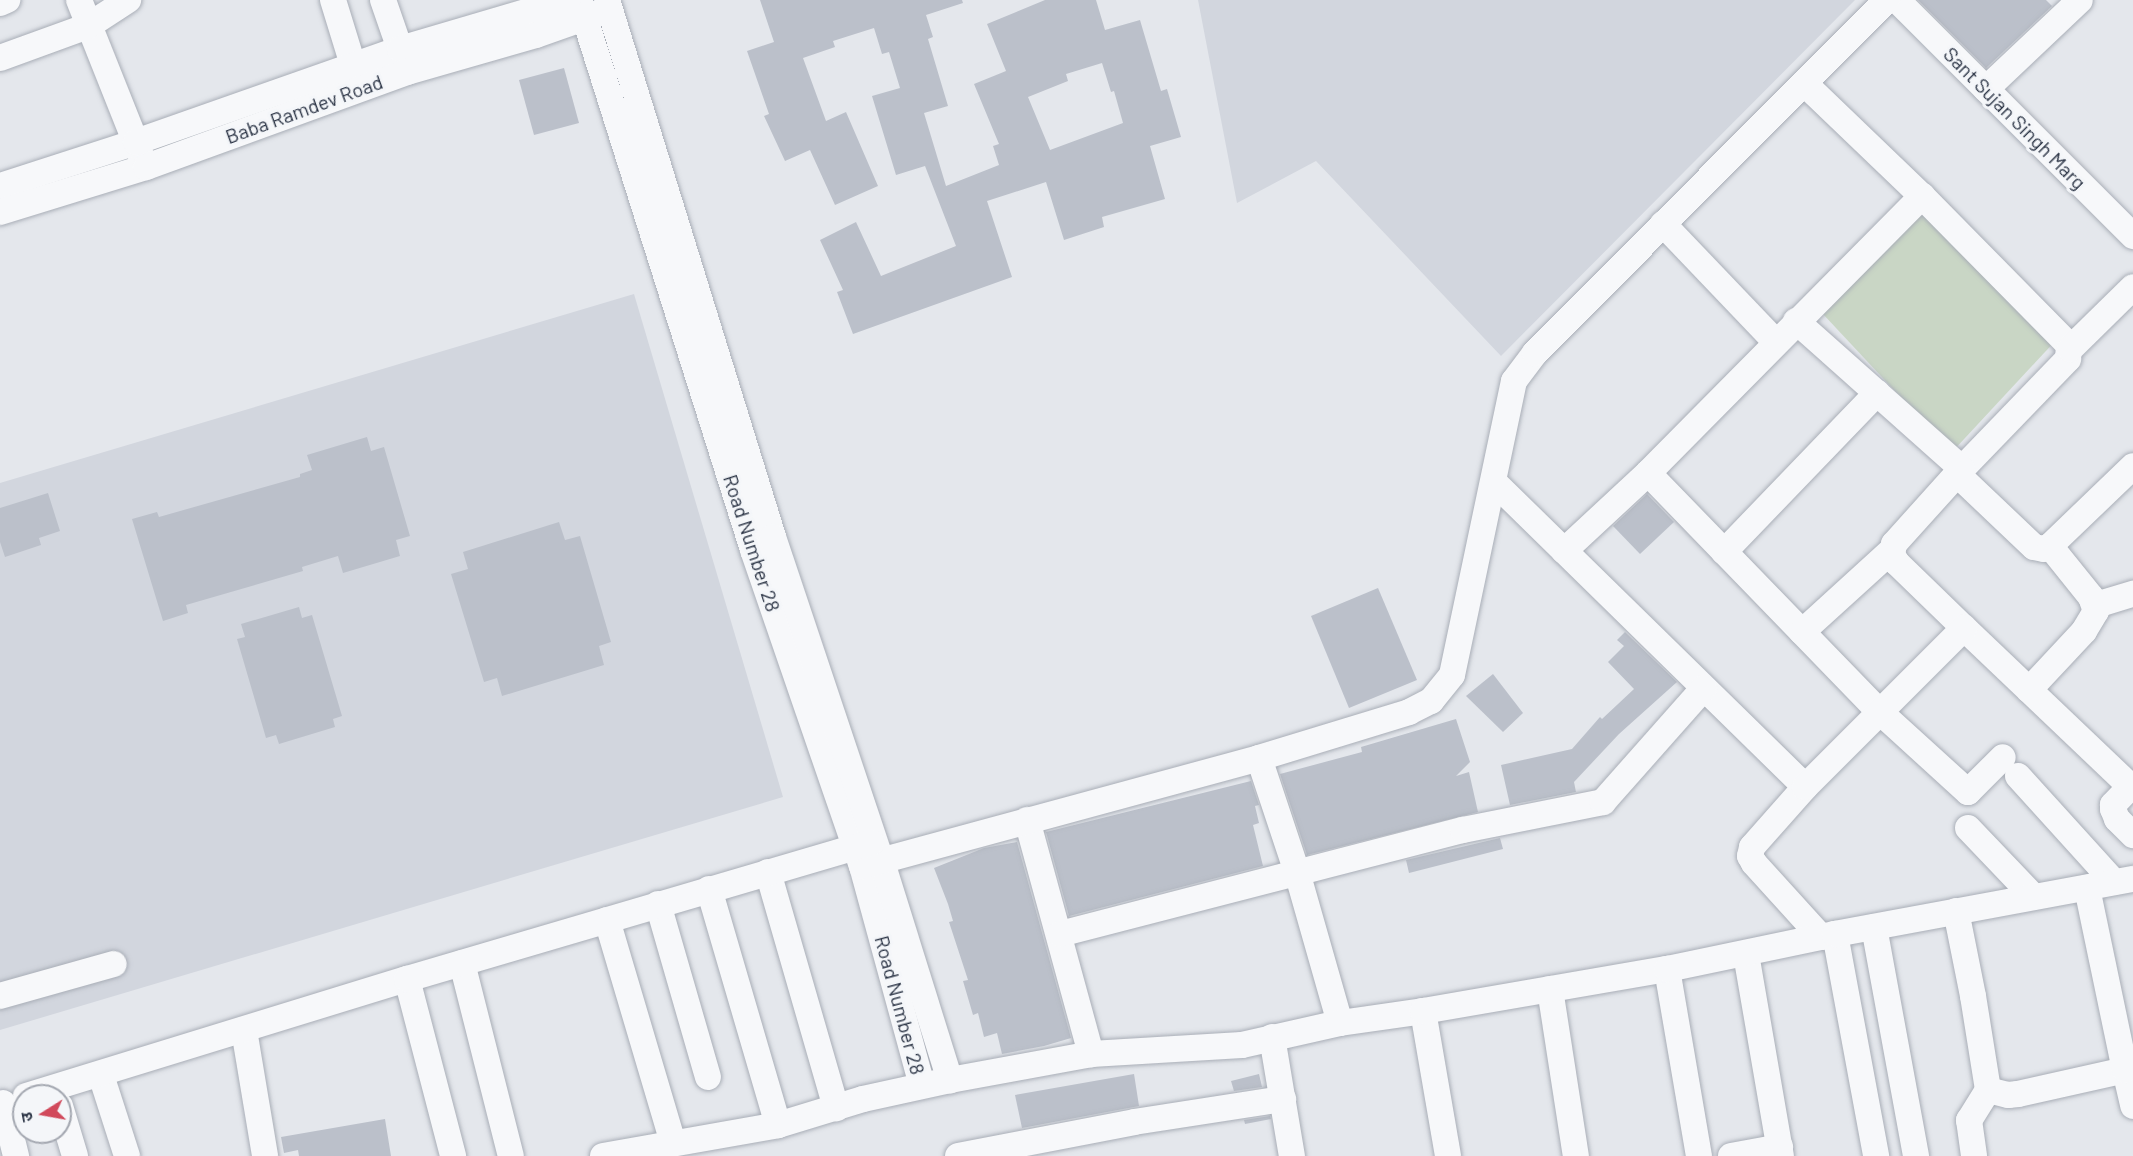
<!DOCTYPE html>
<html>
<head>
<meta charset="utf-8">
<style>
	body { margin:0 }
	#map { position:relative; width:2133px; height:1156px; overflow:hidden; background:#e4e7ec; font-family:Barlow,"Noto Sans Devanagari",sans-serif }
	div>[style] { position:absolute }
	.built>* { inset:0; background:#d2d6de }
	.green>* { inset:0; background:#c9d6c5 }
	.building>* { inset:0; background:#bbc0ca }
	.roads { filter:drop-shadow(0 0 2px #a9aeb7) drop-shadow(0 0 2px #a9aeb7) }
	.minor>* { height:26px; margin:-13px; padding:0 13px; transform-origin:13px; border-radius:13px; background:#f7f8fa }
	span { translate:-50% -50%; white-space:nowrap; text-align:center; line-height:1.15; -webkit-text-stroke:6px #f4f6f9; paint-order:stroke }
	.street-label { font-size:20px; color:#2b3445 }
	.north { position:absolute; left:12px; top:1084px; width:60px; height:60px; box-sizing:border-box; background:#f4f6f9; border:2px solid #a4a8b1; border-radius:50%; rotate:259deg; font-size:16px; font-weight:700; line-height:24px; text-align:center; color:#2b3445 }
	.north::after { content:''; display:block; margin:auto; width:21px; height:27px; background:#d1495b; clip-path:polygon(50% 0,100% 100%,50% 72%,0 100%) }
</style>
</head>
<body>
<div id="map">
	<div class="built">
		<i style="clip-path:polygon(1198px 0,1855px 0,1501px 356px,1316px 161px,1237px 203px)"></i>
		<i style="clip-path:polygon(634px 294px,783px 797px,0 1030px,0 483px)"></i>
	</div>
	<div class="green">
		<i style="clip-path:polygon(1922px 208px,2058px 338px,1952px 452px,1822px 313px)"></i>
	</div>
	<div class="building">
		<i style="clip-path:polygon(evenodd,760px 0,962px 0,963px 3px,926px 15px,933px 37px,928px 39px,948px 106px,924px 113px,946px 186px,999px 165px,993px 146px,999px 144px,974px 84px,1006px 71px,987px 24px,1045px 0,1096px 0,1105px 30px,1140px 20px,1161px 91px,1167px 89px,1181px 137px,1150px 146px,1165px 199px,1102px 217px,1104px 227px,1064px 240px,1046px 182px,987px 201px,1012px 277px,853px 334px,837px 292px,843px 290px,820px 240px,856px 222px,881px 276px,956px 246px,925px 166px,896px 175px,872px 96px,900px 88px,889px 52px,882px 54px,874px 28px,833px 41px,835px 47px,803px 58px,826px 121px,846px 112px,878px 186px,835px 205px,810px 150px,785px 161px,764px 116px,769px 114px,747px 51px,774px 42px,760px 0,1102px 63px,1111px 92px,1114px 91px,1123px 123px,1050px 150px,1028px 97px,1068px 81px,1066px 74px,1102px 63px)"></i>
		<i style="clip-path:polygon(1918px 0,2046px 0,2052px 6px,1986px 68px)"></i>
		<i style="clip-path:polygon(564px 68px,579px 123px,534px 135px,519px 80px)"></i>
		<i style="clip-path:polygon(367px 437px,371px 451px,384px 447px,410px 536px,396px 540px,400px 556px,343px 573px,338px 556px,302px 567px,303px 571px,186px 605px,188px 613px,163px 621px,132px 519px,157px 512px,159px 517px,300px 477px,300px 474px,312px 470px,307px 455px)"></i>
		<i style="clip-path:polygon(48px 493px,60px 531px,39px 538px,41px 545px,5px 557px,0 542px,0 508px)"></i>
		<i style="clip-path:polygon(1647px 494px,1674px 522px,1640px 554px,1613px 526px)"></i>
		<i style="clip-path:polygon(559px 522px,565px 540px,580px 536px,611px 642px,599px 646px,604px 665px,502px 696px,497px 678px,484px 682px,451px 574px,468px 569px,463px 552px)"></i>
		<i style="clip-path:polygon(1378px 588px,1417px 680px,1349px 708px,1311px 616px)"></i>
		<i style="clip-path:polygon(299px 607px,302px 618px,312px 615px,342px 716px,333px 719px,335px 727px,279px 744px,276px 735px,266px 738px,237px 639px,245px 637px,241px 624px)"></i>
		<i style="clip-path:polygon(1625px 632px,1677px 682px,1619px 734px,1574px 782px,1576px 792px,1510px 805px,1501px 765px,1572px 749px,1600px 717px,1602px 719px,1634px 689px,1608px 662px,1624px 646px,1617px 640px)"></i>
		<i style="clip-path:polygon(1493px 674px,1523px 713px,1503px 732px,1466px 696px)"></i>
		<i style="clip-path:polygon(1456px 719px,1470px 762px,1456px 776px,1469px 772px,1478px 812px,1307px 855px,1280px 774px,1362px 752px,1361px 747px)"></i>
		<i style="clip-path:polygon(1251px 781px,1259px 805px,1255px 806px,1259px 823px,1253px 825px,1263px 866px,1069px 916px,1046px 832px)"></i>
		<i style="clip-path:polygon(1500px 838px,1503px 849px,1409px 873px,1406px 860px)"></i>
		<i style="clip-path:polygon(1017px 842px,1071px 1038px,1044px 1046px,1002px 1054px,997px 1033px,984px 1037px,978px 1013px,973px 1015px,963px 981px,968px 980px,949px 922px,953px 921px,948px 904px,934px 868px,984px 848px)"></i>
		<i style="clip-path:polygon(1134px 1074px,1139px 1106px,1022px 1128px,1015px 1095px)"></i>
		<i style="clip-path:polygon(1259px 1074px,1262px 1087px,1234px 1091px,1231px 1081px)"></i>
		<i style="clip-path:polygon(1270px 1116px,1271px 1119px,1245px 1124px,1244px 1120px)"></i>
		<i style="clip-path:polygon(385px 1119px,391px 1156px,299px 1156px,298px 1150px,284px 1153px,281px 1137px)"></i>
	</div>
	<div class="roads">
		<div class="minor">
			<i style="left:79px;top:0;width:168px;rotate:68.3deg"></i>
			<i style="left:333px;top:0;width:68px;rotate:72.9deg"></i>
			<i style="left:383px;top:0;width:52px;rotate:70.9deg"></i>
			<i style="left:579px;top:0;width:577px;rotate:72.44deg"></i>
			<i style="left:753px;top:550px;width:334px;rotate:71deg"></i>
			<i style="left:862px;top:866px;width:227px;rotate:74.7deg"></i>
			<i style="left:607px;top:0;width:562px;rotate:72.82deg"></i>
			<i style="left:773px;top:537px;width:340px;rotate:71.5deg"></i>
			<i style="left:881px;top:859px;width:232px;rotate:72.7deg"></i>
			<i style="left:1897px;top:0;width:334px;rotate:45deg"></i>
			<i style="left:0;top:3px;width:8px;rotate:-23deg"></i>
			<i style="left:0;top:58px;width:94px;rotate:-20deg"></i>
			<i style="left:88px;top:26px;width:48px;rotate:-33deg"></i>
			<i style="left:1804px;top:83px;width:163px;rotate:43.8deg"></i>
			<i style="left:1922px;top:196px;width:209px;rotate:45.4deg"></i>
			<i style="left:2069px;top:345px;width:14px;rotate:94deg"></i>
			<i style="left:2068px;top:359px;width:160px;rotate:134deg"></i>
			<i style="left:1957px;top:474px;width:94px;rotate:132deg"></i>
			<i style="left:1894px;top:544px;width:11px;rotate:100deg"></i>
			<i style="left:1892px;top:555px;width:9px;rotate:58deg"></i>
			<i style="left:1897px;top:563px;width:93px;rotate:44.1deg"></i>
			<i style="left:1964px;top:628px;width:231px;rotate:43.6deg"></i>
			<i style="left:1986px;top:89px;width:129px;rotate:-43.4deg"></i>
			<i style="left:0;top:186px;width:143px;rotate:-17.9deg"></i>
			<i style="left:136px;top:142px;width:280px;rotate:-19.4deg"></i>
			<i style="left:400px;top:49px;width:174px;rotate:-16.4deg"></i>
			<i style="left:0;top:212px;width:153px;rotate:-17.1deg"></i>
			<i style="left:146px;top:167px;width:278px;rotate:-20deg"></i>
			<i style="left:407px;top:72px;width:134px;rotate:-16deg"></i>
			<i style="left:536px;top:35px;width:69px;rotate:-19.5deg"></i>
			<i style="left:1663px;top:224px;width:162px;rotate:46.3deg"></i>
			<i style="left:1796px;top:321px;width:222px;rotate:41.7deg"></i>
			<i style="left:2070px;top:349px;width:88px;rotate:-44.5deg"></i>
			<i style="left:1648px;top:473px;width:333px;rotate:45.9deg"></i>
			<i style="left:1880px;top:712px;width:119px;rotate:42.3deg"></i>
			<i style="left:1968px;top:792px;width:49px;rotate:-45deg"></i>
			<i style="left:1957px;top:474px;width:106px;rotate:43.5deg"></i>
			<i style="left:2034px;top:547px;width:10px;rotate:11deg"></i>
			<i style="left:2044px;top:549px;width:7px;rotate:-27deg"></i>
			<i style="left:2050px;top:546px;width:115px;rotate:-43.9deg"></i>
			<i style="left:1495px;top:483px;width:434px;rotate:44.4deg"></i>
			<i style="left:1564px;top:551px;width:115px;rotate:-42.9deg"></i>
			<i style="left:1648px;top:473px;width:390px;rotate:-45.3deg"></i>
			<i style="left:1724px;top:552px;width:221px;rotate:-46.1deg"></i>
			<i style="left:2096px;top:605px;width:39px;rotate:-17deg"></i>
			<i style="left:1802px;top:632px;width:122px;rotate:-42.3deg"></i>
			<i style="left:2029px;top:690px;width:81px;rotate:-47deg"></i>
			<i style="left:2084px;top:631px;width:23px;rotate:-59deg"></i>
			<i style="left:2096px;top:611px;width:15px;rotate:-110deg"></i>
			<i style="left:2091px;top:597px;width:65px;rotate:-128.8deg"></i>
			<i style="left:1259px;top:758px;width:120px;rotate:71.6deg"></i>
			<i style="left:1297px;top:872px;width:157px;rotate:74.1deg"></i>
			<i style="left:2018px;top:776px;width:143px;rotate:47.8deg"></i>
			<i style="left:2133px;top:784px;width:29px;rotate:134deg"></i>
			<i style="left:2113px;top:805px;width:4px;rotate:90deg"></i>
			<i style="left:2113px;top:809px;width:11px;rotate:68deg"></i>
			<i style="left:2117px;top:819px;width:23px;rotate:45deg"></i>
			<i style="left:1027px;top:820px;width:243px;rotate:74.7deg"></i>
			<i style="left:1968px;top:828px;width:95px;rotate:46.3deg"></i>
			<i style="left:862px;top:866px;width:411px;rotate:-15.2deg"></i>
			<i style="left:1259px;top:758px;width:157px;rotate:-17deg"></i>
			<i style="left:1409px;top:712px;width:25px;rotate:-27deg"></i>
			<i style="left:1431px;top:701px;width:33px;rotate:-51deg"></i>
			<i style="left:1452px;top:675px;width:300px;rotate:-78.1deg"></i>
			<i style="left:1514px;top:381px;width:35px;rotate:-53deg"></i>
			<i style="left:1535px;top:353px;width:499px;rotate:-45.1deg"></i>
			<i style="left:768px;top:872px;width:246px;rotate:73.9deg"></i>
			<i style="left:709px;top:889px;width:246px;rotate:73.7deg"></i>
			<i style="left:658px;top:904px;width:180px;rotate:73.9deg"></i>
			<i style="left:1956px;top:911px;width:87px;rotate:78.7deg"></i>
			<i style="left:1973px;top:996px;width:95px;rotate:80.9deg"></i>
			<i style="left:1988px;top:1090px;width:36px;rotate:122deg"></i>
			<i style="left:1969px;top:1120px;width:36px;rotate:82deg"></i>
			<i style="left:607px;top:920px;width:233px;rotate:73.5deg"></i>
			<i style="left:1874px;top:927px;width:233px;rotate:79.6deg"></i>
			<i style="left:1060px;top:934px;width:416px;rotate:-14.5deg"></i>
			<i style="left:1463px;top:830px;width:143px;rotate:-11.3deg"></i>
			<i style="left:1603px;top:802px;width:152px;rotate:-48.5deg"></i>
			<i style="left:1835px;top:934px;width:226px;rotate:79.5deg"></i>
			<i style="left:1821px;top:937px;width:100px;rotate:-132.2deg"></i>
			<i style="left:1754px;top:863px;width:8px;rotate:-120deg"></i>
			<i style="left:1750px;top:856px;width:9px;rotate:-77deg"></i>
			<i style="left:1752px;top:847px;width:80px;rotate:-48.5deg"></i>
			<i style="left:1805px;top:787px;width:225px;rotate:-45deg"></i>
			<i style="left:1746px;top:954px;width:205px;rotate:80.2deg"></i>
			<i style="left:462px;top:963px;width:199px;rotate:75.8deg"></i>
			<i style="left:1667px;top:969px;width:190px;rotate:80.3deg"></i>
			<i style="left:407px;top:979px;width:183px;rotate:75.4deg"></i>
			<i style="left:1550px;top:989px;width:169px;rotate:81.2deg"></i>
			<i style="left:0;top:996px;width:118px;rotate:-15.7deg"></i>
			<i style="left:1423px;top:1011px;width:147px;rotate:80.2deg"></i>
			<i style="left:244px;top:1030px;width:128px;rotate:80.5deg"></i>
			<i style="left:1272px;top:1037px;width:121px;rotate:80.5deg"></i>
			<i style="left:2133px;top:1070px;width:8px;rotate:180deg"></i>
			<i style="left:2125px;top:1070px;width:37px;rotate:77deg"></i>
			<i style="left:101px;top:1075px;width:85px;rotate:72.2deg"></i>
			<i style="left:1988px;top:1090px;width:21px;rotate:14deg"></i>
			<i style="left:2008px;top:1095px;width:10px;rotate:-6deg"></i>
			<i style="left:2018px;top:1094px;width:110px;rotate:-12.6deg"></i>
			<i style="left:2125px;top:1070px;width:186px;rotate:-101.8deg"></i>
			<i style="left:26px;top:1096px;width:399px;rotate:-17.1deg"></i>
			<i style="left:407px;top:979px;width:484px;rotate:-16.4deg"></i>
			<i style="left:3px;top:1103px;width:55px;rotate:76.2deg"></i>
			<i style="left:60px;top:1106px;width:52px;rotate:73.3deg"></i>
			<i style="left:603px;top:1156px;width:178px;rotate:-10deg"></i>
			<i style="left:778px;top:1125px;width:89px;rotate:-17deg"></i>
			<i style="left:863px;top:1099px;width:89px;rotate:-12.3deg"></i>
			<i style="left:950px;top:1080px;width:143px;rotate:-10.4deg"></i>
			<i style="left:1091px;top:1054px;width:151px;rotate:-3.4deg"></i>
			<i style="left:1242px;top:1045px;width:100px;rotate:-12.7deg"></i>
			<i style="left:1340px;top:1023px;width:84px;rotate:-8.2deg"></i>
			<i style="left:1423px;top:1011px;width:248px;rotate:-9.8deg"></i>
			<i style="left:1667px;top:969px;width:172px;rotate:-11.8deg"></i>
			<i style="left:1835px;top:934px;width:303px;rotate:-10.5deg"></i>
			<i style="left:958px;top:1156px;width:179px;rotate:-10.9deg"></i>
			<i style="left:1134px;top:1122px;width:151px;rotate:-8.8deg"></i>
			<i style="left:1731px;top:1156px;width:50px;rotate:-10.4deg"></i>
		</div>
	</div>
	<div class="street-label">
		<span style="left:304px;top:109px;rotate:-20deg">Baba Ramdev Road</span>
		<span style="left:2015px;top:118px;rotate:45deg">Sant Sujan Singh Marg</span>
		<span style="left:752px;top:543px;rotate:72deg">Road Number 28</span>
		<span style="left:900px;top:1005px;rotate:75deg">Road Number 28</span>
	</div>
	<div class="north">उ</div>
</div>
</body>
</html>
